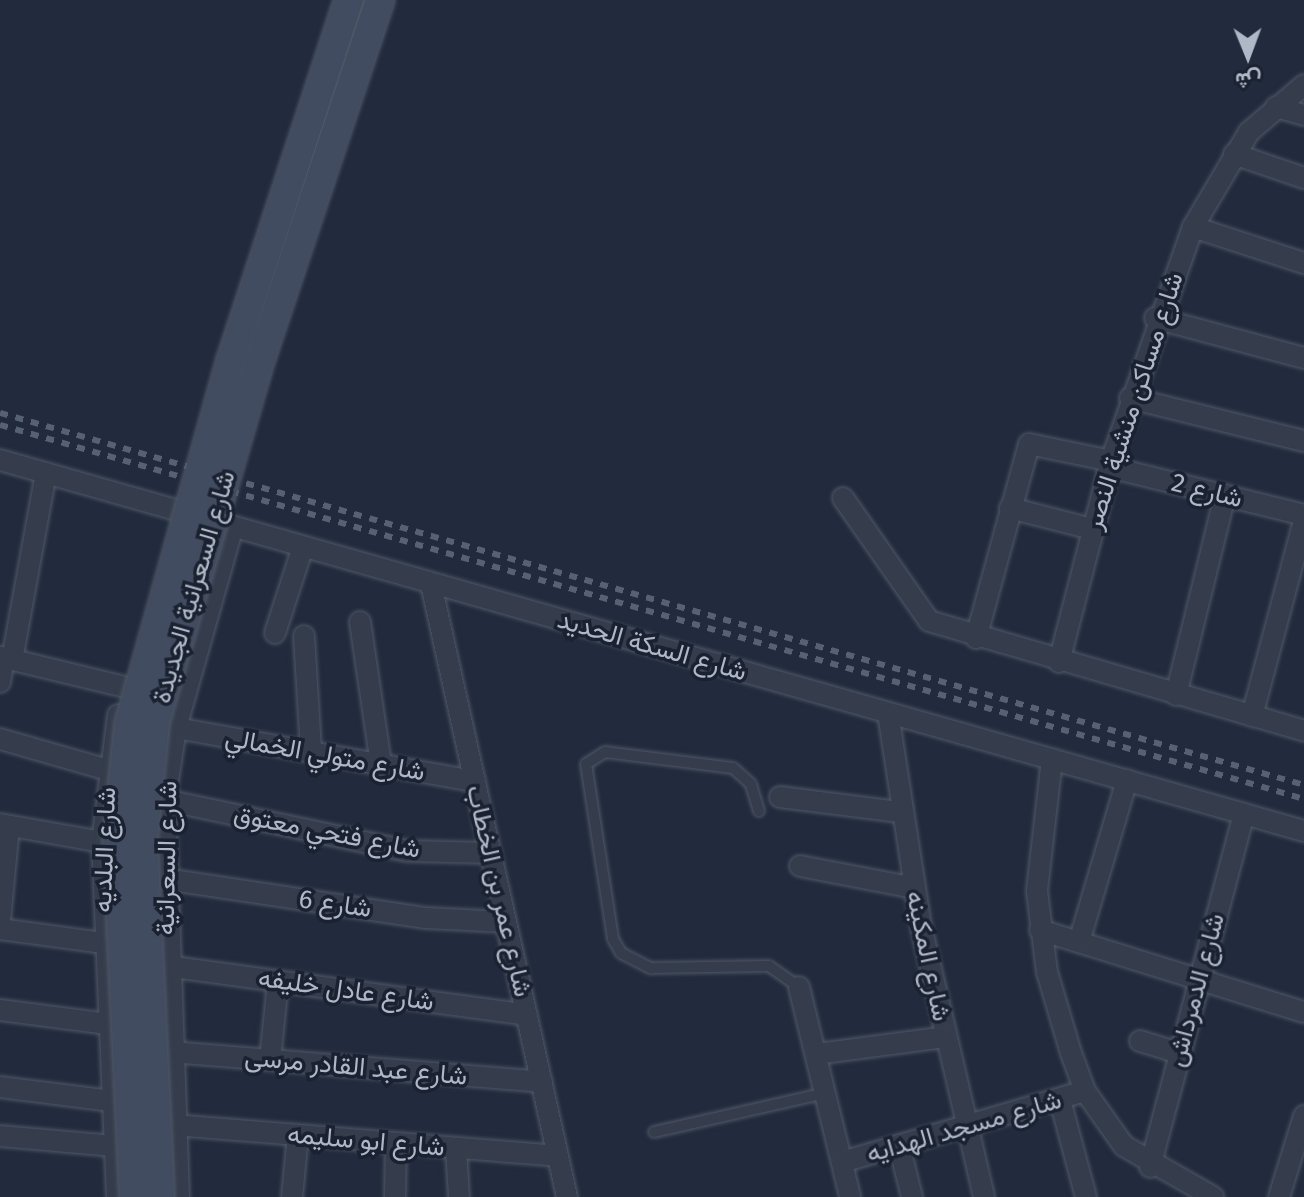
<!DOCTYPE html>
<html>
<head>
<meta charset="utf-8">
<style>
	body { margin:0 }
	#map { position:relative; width:1304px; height:1197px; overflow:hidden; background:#212b3d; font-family:"Fira Sans",Vazirmatn,sans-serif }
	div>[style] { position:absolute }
	.roads { filter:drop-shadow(0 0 2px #505867) drop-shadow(0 0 2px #505867) }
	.lane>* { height:10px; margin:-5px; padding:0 5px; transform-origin:5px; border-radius:5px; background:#353d4d }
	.street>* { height:20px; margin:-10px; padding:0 10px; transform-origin:10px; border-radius:10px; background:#353d4d }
	.rail>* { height:6px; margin-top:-3px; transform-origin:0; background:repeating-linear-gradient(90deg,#566174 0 8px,transparent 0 16px) }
	.bridges { filter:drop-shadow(0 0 2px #505867) drop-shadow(0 0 2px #505867) }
	.secondary-bridge>* { height:28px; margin:-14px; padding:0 14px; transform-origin:14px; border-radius:14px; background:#424c60 }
	span { translate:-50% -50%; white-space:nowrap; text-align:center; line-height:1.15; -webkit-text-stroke:7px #1a2231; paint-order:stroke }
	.street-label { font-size:26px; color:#b0b8c8 }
	.north { position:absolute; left:1208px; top:16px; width:80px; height:80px; -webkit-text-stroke:6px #1a2231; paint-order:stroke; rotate:179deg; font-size:22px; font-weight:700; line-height:32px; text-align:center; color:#b0b8c8 }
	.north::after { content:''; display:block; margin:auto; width:28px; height:36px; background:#b0b8c8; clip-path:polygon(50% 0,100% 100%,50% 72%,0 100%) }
</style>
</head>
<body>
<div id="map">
	<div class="roads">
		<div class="lane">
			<i style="left:759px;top:811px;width:28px;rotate:-107deg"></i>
			<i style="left:751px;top:784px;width:24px;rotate:-138deg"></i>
			<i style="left:733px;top:768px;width:129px;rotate:-172.9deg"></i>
			<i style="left:605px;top:752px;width:22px;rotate:148deg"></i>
			<i style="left:586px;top:764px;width:177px;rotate:81.2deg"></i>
			<i style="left:613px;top:939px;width:16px;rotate:60deg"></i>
			<i style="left:621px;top:953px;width:34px;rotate:27deg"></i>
			<i style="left:651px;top:968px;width:118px;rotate:-1deg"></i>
			<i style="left:769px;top:966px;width:37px;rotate:35deg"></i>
			<i style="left:654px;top:1132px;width:175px;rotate:-12.8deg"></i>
		</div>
		<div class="street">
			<i style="left:1276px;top:107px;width:29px;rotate:16deg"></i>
			<i style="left:1234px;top:154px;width:74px;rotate:18.9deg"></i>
			<i style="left:1193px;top:227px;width:117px;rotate:18deg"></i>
			<i style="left:1155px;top:318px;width:154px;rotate:15deg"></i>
			<i style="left:1130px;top:398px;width:179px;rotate:13.9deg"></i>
			<i style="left:0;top:460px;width:1356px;rotate:15.88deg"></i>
			<i style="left:1109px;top:467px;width:201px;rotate:13.8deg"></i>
			<i style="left:843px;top:498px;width:150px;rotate:55deg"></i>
			<i style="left:929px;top:621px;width:391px;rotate:16.3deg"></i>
			<i style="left:1010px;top:508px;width:85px;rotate:14.4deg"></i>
			<i style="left:431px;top:584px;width:628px;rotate:77.49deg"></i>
			<i style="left:360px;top:622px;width:145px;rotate:81.6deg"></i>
			<i style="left:275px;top:633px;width:90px;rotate:-72deg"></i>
			<i style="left:304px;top:636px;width:116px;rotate:86.5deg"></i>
			<i style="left:976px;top:638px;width:201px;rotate:-74.7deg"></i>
			<i style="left:1029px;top:444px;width:84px;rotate:11.7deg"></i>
			<i style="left:1px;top:657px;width:128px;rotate:13.6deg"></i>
			<i style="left:12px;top:660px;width:190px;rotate:-79.7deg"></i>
			<i style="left:1059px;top:662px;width:208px;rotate:-75.5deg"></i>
			<i style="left:1111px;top:461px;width:248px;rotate:-70.7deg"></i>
			<i style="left:1193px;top:227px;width:110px;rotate:-59.5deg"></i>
			<i style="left:1249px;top:132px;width:72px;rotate:-40.5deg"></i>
			<i style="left:0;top:682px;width:24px;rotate:-81deg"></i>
			<i style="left:1176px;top:695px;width:206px;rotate:-76.2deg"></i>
			<i style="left:888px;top:713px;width:216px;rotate:81.2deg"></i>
			<i style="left:921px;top:926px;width:278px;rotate:76.9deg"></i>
			<i style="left:1252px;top:716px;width:203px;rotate:-75.1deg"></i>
			<i style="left:176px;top:728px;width:304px;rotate:10.1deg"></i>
			<i style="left:0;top:739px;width:112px;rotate:16deg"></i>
			<i style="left:1052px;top:759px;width:133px;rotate:96.5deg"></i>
			<i style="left:1037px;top:891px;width:82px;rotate:83deg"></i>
			<i style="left:1047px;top:972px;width:84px;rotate:73.5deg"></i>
			<i style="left:1071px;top:1053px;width:40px;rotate:69.8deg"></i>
			<i style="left:1085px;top:1091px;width:67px;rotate:54.7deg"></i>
			<i style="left:1124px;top:1146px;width:103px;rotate:29.8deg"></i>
			<i style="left:780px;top:797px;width:119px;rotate:7.2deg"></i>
			<i style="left:165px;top:800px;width:248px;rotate:11.9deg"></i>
			<i style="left:408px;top:851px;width:83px;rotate:1.4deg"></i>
			<i style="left:0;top:824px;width:104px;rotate:10deg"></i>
			<i style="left:800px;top:866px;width:116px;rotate:10.9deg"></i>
			<i style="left:165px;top:879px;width:264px;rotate:8.5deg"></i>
			<i style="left:426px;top:918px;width:80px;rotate:2.9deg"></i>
			<i style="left:0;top:920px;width:94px;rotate:-84.5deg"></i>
			<i style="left:0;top:929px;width:105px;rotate:7.7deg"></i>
			<i style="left:1040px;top:930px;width:276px;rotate:17.3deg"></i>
			<i style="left:1079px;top:942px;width:169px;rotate:-73.5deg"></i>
			<i style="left:166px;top:966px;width:364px;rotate:7.7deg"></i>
			<i style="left:799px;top:987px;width:216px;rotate:76.3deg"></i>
			<i style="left:0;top:1010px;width:109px;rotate:7.4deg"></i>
			<i style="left:1140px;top:1041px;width:41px;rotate:17.1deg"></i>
			<i style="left:171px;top:1052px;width:372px;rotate:4.6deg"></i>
			<i style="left:816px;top:1054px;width:131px;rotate:-7.5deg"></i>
			<i style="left:270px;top:1060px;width:79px;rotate:-84.2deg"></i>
			<i style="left:0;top:1087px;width:112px;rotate:7.2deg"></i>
			<i style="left:1060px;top:1100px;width:100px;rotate:75deg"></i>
			<i style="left:174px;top:1125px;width:385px;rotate:4.6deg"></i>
			<i style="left:0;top:1136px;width:114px;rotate:5deg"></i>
			<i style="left:899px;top:1145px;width:54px;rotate:76deg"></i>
			<i style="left:456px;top:1148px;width:49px;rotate:86.5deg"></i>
			<i style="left:842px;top:1162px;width:253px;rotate:-16.3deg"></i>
			<i style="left:1150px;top:1167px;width:365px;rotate:-75.1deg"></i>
			<i style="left:117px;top:1197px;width:355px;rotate:-92.4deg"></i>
			<i style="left:102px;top:842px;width:128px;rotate:-82.8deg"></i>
			<i style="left:179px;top:1197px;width:397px;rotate:-92deg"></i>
			<i style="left:165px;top:800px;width:73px;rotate:-81.3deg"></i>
			<i style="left:176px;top:728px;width:209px;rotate:-74.2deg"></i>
			<i style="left:292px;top:1197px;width:62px;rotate:-84.5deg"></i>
			<i style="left:395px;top:1197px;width:54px;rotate:-88.9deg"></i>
			<i style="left:1279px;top:1197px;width:85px;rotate:-72.8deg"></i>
		</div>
	</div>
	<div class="rail">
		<i style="left:0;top:413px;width:1356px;rotate:15.92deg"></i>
		<i style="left:0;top:425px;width:1357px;rotate:16deg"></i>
	</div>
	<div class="bridges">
		<div class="secondary-bridge">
			<i style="left:134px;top:1197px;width:360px;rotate:-92.7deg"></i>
			<i style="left:117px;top:837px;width:113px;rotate:-83.9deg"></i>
			<i style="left:129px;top:725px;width:379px;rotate:-74.4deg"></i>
			<i style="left:231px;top:360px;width:379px;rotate:-71.9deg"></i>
			<i style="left:160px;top:1197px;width:356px;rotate:-92.7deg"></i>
			<i style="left:143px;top:841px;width:120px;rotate:-84.2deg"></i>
			<i style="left:155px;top:722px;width:366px;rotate:-73.8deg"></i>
			<i style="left:257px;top:370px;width:390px;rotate:-71.6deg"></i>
		</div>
	</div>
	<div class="street-label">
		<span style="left:1134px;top:401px;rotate:-72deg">شارع مساكن منشية النصر</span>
		<span style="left:1207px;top:491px;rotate:14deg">شارع 2</span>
		<span style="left:194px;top:587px;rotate:-74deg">شارع السعرانية الجديدة</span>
		<span style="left:652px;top:646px;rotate:16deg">شارع السكة الحديد</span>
		<span style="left:325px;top:755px;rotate:10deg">شارع متولي الخمالي</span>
		<span style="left:327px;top:832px;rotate:11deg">شارع فتحي معتوق</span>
		<span style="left:105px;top:850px;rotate:-88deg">شارع البلديه</span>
		<span style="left:167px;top:858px;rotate:-89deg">شارع السعرانية</span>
		<span style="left:499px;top:891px;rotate:77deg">شارع عمر بن الخطاب</span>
		<span style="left:335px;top:904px;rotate:8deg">شارع 6</span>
		<span style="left:928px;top:956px;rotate:78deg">شارع المكينه</span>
		<span style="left:346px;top:990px;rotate:8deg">شارع عادل خليفه</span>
		<span style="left:1196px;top:990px;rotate:-75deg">شارع الدمرداش</span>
		<span style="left:356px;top:1067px;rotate:5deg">شارع عبد القادر مرسى</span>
		<span style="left:964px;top:1127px;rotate:-16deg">شارع مسجد الهدايه</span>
		<span style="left:366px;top:1141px;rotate:5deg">شارع ابو سليمه</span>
	</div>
	<div class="north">ش</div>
</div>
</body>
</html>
